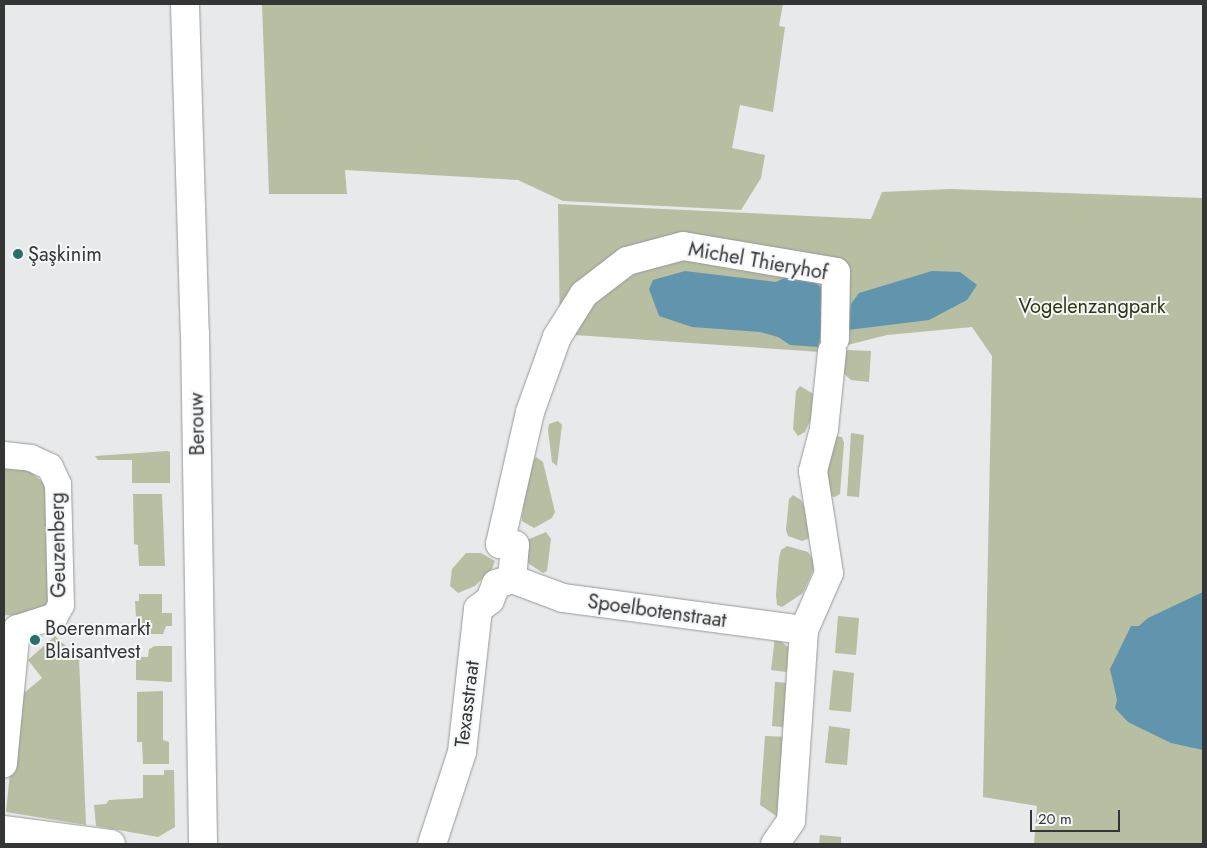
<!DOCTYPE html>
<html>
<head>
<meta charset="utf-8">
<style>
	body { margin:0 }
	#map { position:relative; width:1207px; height:848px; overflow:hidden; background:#e8e9eb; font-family:Jost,sans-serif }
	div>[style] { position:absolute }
	.green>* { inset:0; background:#b7bea1 }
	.water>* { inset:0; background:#6095ad }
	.roads { filter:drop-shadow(0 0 1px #97989a) drop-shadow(0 0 1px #97989a) }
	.pedestrian>* { height:26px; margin:-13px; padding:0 13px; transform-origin:13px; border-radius:13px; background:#fff }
	.minor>* { height:28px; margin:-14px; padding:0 14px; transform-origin:14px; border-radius:14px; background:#fff }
	.dots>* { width:14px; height:14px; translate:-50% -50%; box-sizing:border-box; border:2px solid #f5f6f8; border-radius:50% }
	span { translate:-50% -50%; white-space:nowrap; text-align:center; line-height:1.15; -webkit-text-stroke:4px #f5f6f8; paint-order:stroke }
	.poi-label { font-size:20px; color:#343535 }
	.left { translate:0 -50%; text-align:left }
	.street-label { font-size:20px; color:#343535 }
	.park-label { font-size:20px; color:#2e350f }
	.frame { position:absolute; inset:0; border:5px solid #343535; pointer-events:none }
	.scale { position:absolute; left:1030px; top:810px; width:90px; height:22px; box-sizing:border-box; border:2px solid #343535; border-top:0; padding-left:6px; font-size:15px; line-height:18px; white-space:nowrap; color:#343535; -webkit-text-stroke:4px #f5f6f8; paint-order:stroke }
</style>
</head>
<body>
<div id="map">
	<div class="green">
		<i style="clip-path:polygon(262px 4px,783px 4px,779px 26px,785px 27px,773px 112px,740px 105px,732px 148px,765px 155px,761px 178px,741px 210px,563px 201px,518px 180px,345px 170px,347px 194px,269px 194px)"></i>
		<i style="clip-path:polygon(950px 189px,1203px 198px,1203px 844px,1034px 844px,1037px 806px,983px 797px,992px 356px,972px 327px,887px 335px,820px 352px,560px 334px,558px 204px,871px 219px,882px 192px)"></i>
		<i style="clip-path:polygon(848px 350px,871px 351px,869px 382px,851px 380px,842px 372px,844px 353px)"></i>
		<i style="clip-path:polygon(800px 386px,815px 395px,817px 406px,805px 432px,798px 436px,793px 429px,796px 391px)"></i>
		<i style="clip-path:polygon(558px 421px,562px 425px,557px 466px,552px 462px,548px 430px,549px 424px)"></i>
		<i style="clip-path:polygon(851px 433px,864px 435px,859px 497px,847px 496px)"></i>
		<i style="clip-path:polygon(835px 436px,842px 437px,844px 443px,840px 494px,835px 497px,827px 495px,823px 476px)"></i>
		<i style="clip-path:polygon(167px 451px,170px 452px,170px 483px,132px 483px,132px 460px,98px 460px,95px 456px)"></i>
		<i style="clip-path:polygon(536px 457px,543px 462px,555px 512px,552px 518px,534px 528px,522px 521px,522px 516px,530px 464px)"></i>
		<i style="clip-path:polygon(4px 464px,23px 465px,48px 487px,52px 606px,41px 617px,4px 615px)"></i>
		<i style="clip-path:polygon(133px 494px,162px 494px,165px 566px,139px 566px,138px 545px,134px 544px)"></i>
		<i style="clip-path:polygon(793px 495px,801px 500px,810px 518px,811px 533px,810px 538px,802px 541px,788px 536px,786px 530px,789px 499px)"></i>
		<i style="clip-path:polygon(546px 532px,551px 539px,547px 571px,543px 573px,525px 561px,527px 540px)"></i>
		<i style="clip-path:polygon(787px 546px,808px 552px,816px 564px,803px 593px,782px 607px,777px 605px,776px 595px,779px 558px,781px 550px)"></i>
		<i style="clip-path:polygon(466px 553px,481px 553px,495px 561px,492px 569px,475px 586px,458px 593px,450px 586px,452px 569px)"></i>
		<i style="clip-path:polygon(139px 594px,162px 594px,162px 613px,172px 613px,172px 626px,166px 626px,163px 634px,137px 634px,135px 601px,139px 601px)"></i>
		<i style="clip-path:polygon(838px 616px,859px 618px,856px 655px,835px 653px)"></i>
		<i style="clip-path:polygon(55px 636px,79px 658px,86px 825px,6px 812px,19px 685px,25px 692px,42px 678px,28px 660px)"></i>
		<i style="clip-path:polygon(775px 637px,792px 650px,794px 673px,771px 670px)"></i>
		<i style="clip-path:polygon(155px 646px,172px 646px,172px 682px,136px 680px,136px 657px,148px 657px,149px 649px)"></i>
		<i style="clip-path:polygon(833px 670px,854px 673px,851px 712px,829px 710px)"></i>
		<i style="clip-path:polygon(775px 682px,794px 683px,791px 728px,772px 726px)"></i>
		<i style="clip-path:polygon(163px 691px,163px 740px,169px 742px,169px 764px,143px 764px,142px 742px,137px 742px,137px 692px)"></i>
		<i style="clip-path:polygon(829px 726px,850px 729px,847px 765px,825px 763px)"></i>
		<i style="clip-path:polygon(765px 736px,790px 737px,779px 818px,760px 805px)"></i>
		<i style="clip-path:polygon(164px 770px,174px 770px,175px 827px,158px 837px,96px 826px,94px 805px,106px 804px,109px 800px,143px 798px,143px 775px,164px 775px)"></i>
		<i style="clip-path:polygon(820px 835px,841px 837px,841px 844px,819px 844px)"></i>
	</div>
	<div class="water">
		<i style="clip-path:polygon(685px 271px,776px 282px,788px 276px,809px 278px,821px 287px,822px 298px,849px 317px,851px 304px,859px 293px,932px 271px,960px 272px,977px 285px,967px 300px,929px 320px,848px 330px,822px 317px,819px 347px,790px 345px,778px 337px,760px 332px,692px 327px,659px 316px,649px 289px,653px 280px)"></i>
		<i style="clip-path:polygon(1203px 592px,1203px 750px,1171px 743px,1128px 722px,1115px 708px,1117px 700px,1110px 669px,1131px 626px,1139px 626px,1148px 618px)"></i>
	</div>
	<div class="roads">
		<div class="pedestrian">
			<i style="left:4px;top:455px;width:27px;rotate:6deg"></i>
			<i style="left:31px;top:458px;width:21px;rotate:25deg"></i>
			<i style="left:50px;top:467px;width:19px;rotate:65deg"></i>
			<i style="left:58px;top:484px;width:121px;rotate:88.6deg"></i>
			<i style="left:61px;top:605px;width:13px;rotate:119deg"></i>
			<i style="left:55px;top:616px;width:40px;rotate:162deg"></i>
			<i style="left:17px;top:628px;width:137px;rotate:95.5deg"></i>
		</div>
		<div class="minor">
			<i style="left:185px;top:4px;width:329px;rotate:88.3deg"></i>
			<i style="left:195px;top:333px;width:511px;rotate:89.1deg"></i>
			<i style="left:512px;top:579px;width:34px;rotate:-85deg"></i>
			<i style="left:515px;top:545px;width:15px;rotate:-176deg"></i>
			<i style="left:500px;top:544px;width:135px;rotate:-77.2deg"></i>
			<i style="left:530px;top:412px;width:80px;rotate:-70.2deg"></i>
			<i style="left:557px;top:337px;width:51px;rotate:-57.9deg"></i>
			<i style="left:584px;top:294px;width:54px;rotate:-37.5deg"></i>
			<i style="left:627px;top:261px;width:58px;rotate:-15deg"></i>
			<i style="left:683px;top:246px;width:155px;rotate:9.6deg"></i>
			<i style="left:836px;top:272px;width:67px;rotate:90.9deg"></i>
			<i style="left:512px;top:579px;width:54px;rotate:20.4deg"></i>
			<i style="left:563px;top:598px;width:243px;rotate:7.6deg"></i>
			<i style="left:4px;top:830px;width:108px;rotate:7.5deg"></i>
			<i style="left:432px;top:844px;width:97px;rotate:-71.9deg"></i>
			<i style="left:462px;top:752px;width:144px;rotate:-83.6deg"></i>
			<i style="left:478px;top:609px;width:15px;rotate:-37deg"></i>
			<i style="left:490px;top:600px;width:17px;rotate:-69deg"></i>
			<i style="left:496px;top:584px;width:17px;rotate:-17deg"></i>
			<i style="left:775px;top:844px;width:28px;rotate:-55deg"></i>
			<i style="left:791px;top:821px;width:191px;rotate:-86.1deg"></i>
			<i style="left:804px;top:630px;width:62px;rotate:-66.3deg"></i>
			<i style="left:829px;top:573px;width:103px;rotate:-98.9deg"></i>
			<i style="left:813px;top:471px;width:43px;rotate:-75.3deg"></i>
			<i style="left:824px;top:429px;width:78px;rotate:-84.1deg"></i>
		</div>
	</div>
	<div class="dots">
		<i style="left:18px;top:254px;background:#276f67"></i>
		<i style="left:35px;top:640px;background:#276f67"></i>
	</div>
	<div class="poi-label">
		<span class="left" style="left:28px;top:254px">Şaşkinim</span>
		<span class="left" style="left:45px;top:640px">Boerenmarkt<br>Blaisantvest</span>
	</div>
	<div class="street-label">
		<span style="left:758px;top:261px;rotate:10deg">Michel Thieryhof</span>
		<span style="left:197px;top:424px;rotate:-91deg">Berouw</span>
		<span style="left:58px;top:545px;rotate:-91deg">Geuzenberg</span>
		<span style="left:657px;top:611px;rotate:8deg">Spoelbotenstraat</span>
		<span style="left:467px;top:704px;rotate:-83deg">Texasstraat</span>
	</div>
	<div class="park-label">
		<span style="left:1092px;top:306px">Vogelenzangpark</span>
	</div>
	<div class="frame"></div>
	<div class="scale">20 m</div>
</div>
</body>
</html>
